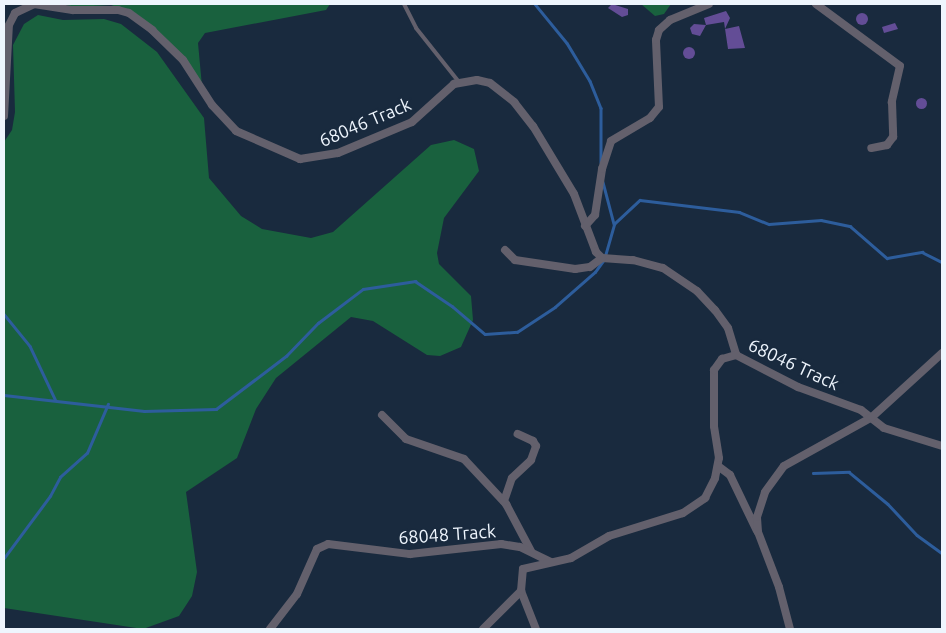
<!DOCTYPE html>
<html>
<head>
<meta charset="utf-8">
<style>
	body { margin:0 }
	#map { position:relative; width:946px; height:633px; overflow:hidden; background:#192a3e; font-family:Ubuntu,sans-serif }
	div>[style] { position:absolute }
	.forest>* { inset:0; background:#19613e }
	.stream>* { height:2.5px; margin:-1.25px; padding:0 1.25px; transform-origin:1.25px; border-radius:1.25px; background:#2d5d9c }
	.building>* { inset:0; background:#634d96 }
	.round { border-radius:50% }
	.lane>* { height:4px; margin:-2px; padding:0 2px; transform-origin:2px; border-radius:2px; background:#63606c }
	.street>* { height:8px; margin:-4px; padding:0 4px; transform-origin:4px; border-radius:4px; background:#63606c }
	span { translate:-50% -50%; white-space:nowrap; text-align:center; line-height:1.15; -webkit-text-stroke:4px #192a3e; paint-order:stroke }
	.street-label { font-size:18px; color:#eef5fd }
	.frame { position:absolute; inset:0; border:5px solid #eef5fd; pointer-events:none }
</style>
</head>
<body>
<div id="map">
	<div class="forest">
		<i style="clip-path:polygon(61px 4px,330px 4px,326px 10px,205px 33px,198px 43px,202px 86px,159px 32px,138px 15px,111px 5px,75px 7px)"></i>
		<i style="clip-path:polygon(641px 4px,671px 4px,664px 14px,655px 16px)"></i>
		<i style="clip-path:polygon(38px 15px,63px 20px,104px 19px,121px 24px,157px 52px,204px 118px,209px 178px,241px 216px,262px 229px,311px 238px,333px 232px,431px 145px,454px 140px,474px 149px,479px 171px,444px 218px,437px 253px,439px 264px,471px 296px,473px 320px,461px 347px,440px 356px,427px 355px,373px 321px,351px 317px,276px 378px,256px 409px,237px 458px,186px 492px,197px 572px,192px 596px,179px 616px,143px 629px,4px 608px,4px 142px,12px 130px,15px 112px,13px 45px,24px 24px)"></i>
	</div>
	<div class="stream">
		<i style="left:535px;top:4px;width:50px;rotate:50.6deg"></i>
		<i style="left:567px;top:43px;width:44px;rotate:58.8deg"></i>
		<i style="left:590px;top:81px;width:29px;rotate:68deg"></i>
		<i style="left:601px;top:108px;width:54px;rotate:90deg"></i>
		<i style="left:603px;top:182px;width:43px;rotate:75.3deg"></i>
		<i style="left:605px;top:256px;width:33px;rotate:-74deg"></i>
		<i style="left:614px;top:224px;width:35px;rotate:-43deg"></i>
		<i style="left:640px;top:200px;width:100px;rotate:6.9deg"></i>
		<i style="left:739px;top:212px;width:32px;rotate:22deg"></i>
		<i style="left:769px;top:224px;width:52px;rotate:-4.4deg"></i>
		<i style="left:821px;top:220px;width:30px;rotate:12deg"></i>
		<i style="left:850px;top:226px;width:49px;rotate:40.9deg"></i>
		<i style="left:887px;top:258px;width:36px;rotate:-10deg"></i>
		<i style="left:922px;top:252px;width:22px;rotate:27deg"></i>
		<i style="left:4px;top:314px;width:41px;rotate:50.9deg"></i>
		<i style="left:30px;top:346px;width:59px;rotate:64.7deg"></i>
		<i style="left:4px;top:395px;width:141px;rotate:6.5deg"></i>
		<i style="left:144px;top:411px;width:72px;rotate:-1.6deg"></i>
		<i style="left:216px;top:409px;width:88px;rotate:-37.1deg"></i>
		<i style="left:286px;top:356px;width:46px;rotate:-45.9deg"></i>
		<i style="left:318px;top:323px;width:56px;rotate:-37.1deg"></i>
		<i style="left:363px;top:289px;width:53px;rotate:-8.7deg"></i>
		<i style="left:415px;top:281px;width:45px;rotate:34deg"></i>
		<i style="left:452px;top:306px;width:43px;rotate:40.3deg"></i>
		<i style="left:485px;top:334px;width:32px;rotate:-4deg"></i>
		<i style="left:517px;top:332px;width:45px;rotate:-33.3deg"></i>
		<i style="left:555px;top:307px;width:53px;rotate:-41.2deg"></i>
		<i style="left:595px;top:272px;width:14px;rotate:-54deg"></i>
		<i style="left:813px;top:473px;width:36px;rotate:-2deg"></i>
		<i style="left:849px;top:472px;width:50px;rotate:39.4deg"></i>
		<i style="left:888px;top:504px;width:42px;rotate:46.9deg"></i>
		<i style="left:917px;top:535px;width:31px;rotate:36deg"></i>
		<i style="left:4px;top:558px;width:77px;rotate:-53.4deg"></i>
		<i style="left:50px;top:496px;width:21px;rotate:-62deg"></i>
		<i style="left:60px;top:477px;width:36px;rotate:-42deg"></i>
		<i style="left:87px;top:453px;width:53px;rotate:-66.8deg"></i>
	</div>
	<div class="building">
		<i style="clip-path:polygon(612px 4px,628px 9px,628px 15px,622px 17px,608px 8px)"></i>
		<i style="clip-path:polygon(726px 11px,730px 18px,725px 29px,739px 26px,745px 48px,728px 49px,724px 22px,706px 25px,700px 36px,692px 34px,690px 28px,694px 24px,706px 25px,704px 18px)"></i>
		<i class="round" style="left:856px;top:13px;width:12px;height:12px"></i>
		<i style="clip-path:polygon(895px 23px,898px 29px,884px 33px,882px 27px)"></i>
		<i class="round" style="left:683px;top:47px;width:12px;height:12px"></i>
		<i class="round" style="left:915.5px;top:97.5px;width:11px;height:11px"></i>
	</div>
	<div class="lane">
		<i style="left:404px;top:4px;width:27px;rotate:63deg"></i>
		<i style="left:416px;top:28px;width:69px;rotate:51.5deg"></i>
	</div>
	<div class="street">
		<i style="left:816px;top:4px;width:104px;rotate:36.4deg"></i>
		<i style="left:900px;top:66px;width:37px;rotate:103deg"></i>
		<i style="left:892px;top:102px;width:35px;rotate:88deg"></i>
		<i style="left:893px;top:137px;width:10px;rotate:127deg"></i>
		<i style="left:887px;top:145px;width:16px;rotate:169deg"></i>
		<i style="left:4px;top:116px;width:91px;rotate:-86.9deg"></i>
		<i style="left:9px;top:25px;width:13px;rotate:-63deg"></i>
		<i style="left:15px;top:13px;width:21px;rotate:-25deg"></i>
		<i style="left:34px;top:4px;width:39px;rotate:9deg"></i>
		<i style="left:73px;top:10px;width:45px"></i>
		<i style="left:118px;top:10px;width:11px;rotate:15deg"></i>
		<i style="left:129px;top:13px;width:29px;rotate:36deg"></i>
		<i style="left:152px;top:30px;width:43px;rotate:44.1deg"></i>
		<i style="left:183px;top:60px;width:54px;rotate:57.2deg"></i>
		<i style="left:212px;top:105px;width:35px;rotate:47deg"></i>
		<i style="left:236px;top:131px;width:70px;rotate:23.6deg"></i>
		<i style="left:300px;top:159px;width:38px;rotate:-9deg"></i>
		<i style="left:338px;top:153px;width:80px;rotate:-22.7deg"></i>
		<i style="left:412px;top:122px;width:57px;rotate:-42.1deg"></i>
		<i style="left:454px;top:84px;width:23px;rotate:-10deg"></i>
		<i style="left:477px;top:80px;width:13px;rotate:13deg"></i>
		<i style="left:490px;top:83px;width:31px;rotate:38deg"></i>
		<i style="left:514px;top:102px;width:31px;rotate:52deg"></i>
		<i style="left:533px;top:126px;width:79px;rotate:58.9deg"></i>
		<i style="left:574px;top:194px;width:62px;rotate:69.2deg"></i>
		<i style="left:596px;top:252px;width:8px;rotate:45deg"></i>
		<i style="left:602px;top:258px;width:31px;rotate:4deg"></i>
		<i style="left:633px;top:260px;width:31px;rotate:15deg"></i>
		<i style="left:663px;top:268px;width:41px;rotate:34.1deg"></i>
		<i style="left:697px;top:291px;width:26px;rotate:47deg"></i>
		<i style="left:715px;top:310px;width:22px;rotate:54deg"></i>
		<i style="left:728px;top:328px;width:28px;rotate:73deg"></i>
		<i style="left:736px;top:355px;width:70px;rotate:27.3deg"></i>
		<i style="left:798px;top:387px;width:67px;rotate:20.1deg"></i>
		<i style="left:861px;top:410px;width:29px;rotate:38deg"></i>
		<i style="left:884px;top:428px;width:61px;rotate:17.2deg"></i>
		<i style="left:585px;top:226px;width:15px;rotate:-48deg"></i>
		<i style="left:595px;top:215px;width:47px;rotate:-81.3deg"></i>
		<i style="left:602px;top:169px;width:29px;rotate:-72deg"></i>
		<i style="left:611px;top:141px;width:45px;rotate:-30.5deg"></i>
		<i style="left:650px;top:118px;width:14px;rotate:-51deg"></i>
		<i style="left:659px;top:107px;width:67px;rotate:-92.6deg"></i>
		<i style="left:656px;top:40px;width:10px;rotate:-73deg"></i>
		<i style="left:659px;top:30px;width:15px;rotate:-42deg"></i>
		<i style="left:670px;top:20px;width:42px;rotate:-22.3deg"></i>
		<i style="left:505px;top:250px;width:14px;rotate:45deg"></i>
		<i style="left:515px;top:260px;width:61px;rotate:8.5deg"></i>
		<i style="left:575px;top:269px;width:15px;rotate:-8deg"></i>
		<i style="left:590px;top:267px;width:15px;rotate:-37deg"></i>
		<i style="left:382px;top:415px;width:34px;rotate:45deg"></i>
		<i style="left:406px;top:439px;width:61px;rotate:19deg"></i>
		<i style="left:464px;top:459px;width:62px;rotate:47deg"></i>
		<i style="left:506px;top:504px;width:53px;rotate:62deg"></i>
		<i style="left:718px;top:466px;width:15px;rotate:37deg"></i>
		<i style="left:730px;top:475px;width:62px;rotate:64.3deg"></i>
		<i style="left:504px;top:501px;width:24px;rotate:-71deg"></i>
		<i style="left:512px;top:478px;width:26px;rotate:-43deg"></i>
		<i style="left:531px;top:460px;width:15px;rotate:-70deg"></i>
		<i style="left:536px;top:446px;width:6px;rotate:-121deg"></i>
		<i style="left:533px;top:441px;width:17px;rotate:-155deg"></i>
		<i style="left:521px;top:591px;width:41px;rotate:68.5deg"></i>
		<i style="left:270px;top:629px;width:44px;rotate:-52.4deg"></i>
		<i style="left:297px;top:594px;width:49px;rotate:-66deg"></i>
		<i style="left:317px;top:549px;width:12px;rotate:-24deg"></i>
		<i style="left:328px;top:544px;width:83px;rotate:7deg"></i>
		<i style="left:410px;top:554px;width:92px;rotate:-6.3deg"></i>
		<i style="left:501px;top:544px;width:19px;rotate:9deg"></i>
		<i style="left:520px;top:547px;width:34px;rotate:26deg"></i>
		<i style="left:483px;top:629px;width:54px;rotate:-45deg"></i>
		<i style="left:521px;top:591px;width:22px;rotate:-85deg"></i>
		<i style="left:523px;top:569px;width:49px;rotate:-12.9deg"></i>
		<i style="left:571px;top:558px;width:44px;rotate:-30.1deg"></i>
		<i style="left:609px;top:536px;width:77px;rotate:-17.3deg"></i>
		<i style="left:683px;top:513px;width:27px;rotate:-34deg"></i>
		<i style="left:705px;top:498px;width:22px;rotate:-63deg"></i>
		<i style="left:715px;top:478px;width:20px;rotate:-79deg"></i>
		<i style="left:719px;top:458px;width:32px;rotate:-99deg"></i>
		<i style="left:714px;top:426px;width:56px;rotate:-90deg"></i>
		<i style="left:714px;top:370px;width:14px;rotate:-54deg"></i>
		<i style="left:722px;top:359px;width:15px;rotate:-16deg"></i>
		<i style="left:790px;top:629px;width:43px;rotate:-104.7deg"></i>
		<i style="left:779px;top:587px;width:59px;rotate:-110.9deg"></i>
		<i style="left:758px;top:532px;width:15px;rotate:-94deg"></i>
		<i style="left:757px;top:517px;width:26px;rotate:-72deg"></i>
		<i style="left:765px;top:492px;width:32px;rotate:-54deg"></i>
		<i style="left:784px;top:466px;width:101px;rotate:-29.1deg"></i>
		<i style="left:872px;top:417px;width:95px;rotate:-42.4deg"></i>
	</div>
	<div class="street-label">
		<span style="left:365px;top:122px;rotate:-23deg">68046 Track</span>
		<span style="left:794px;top:364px;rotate:25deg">68046 Track</span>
		<span style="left:447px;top:534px;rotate:-4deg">68048 Track</span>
	</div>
	<div class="frame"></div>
</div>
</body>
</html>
